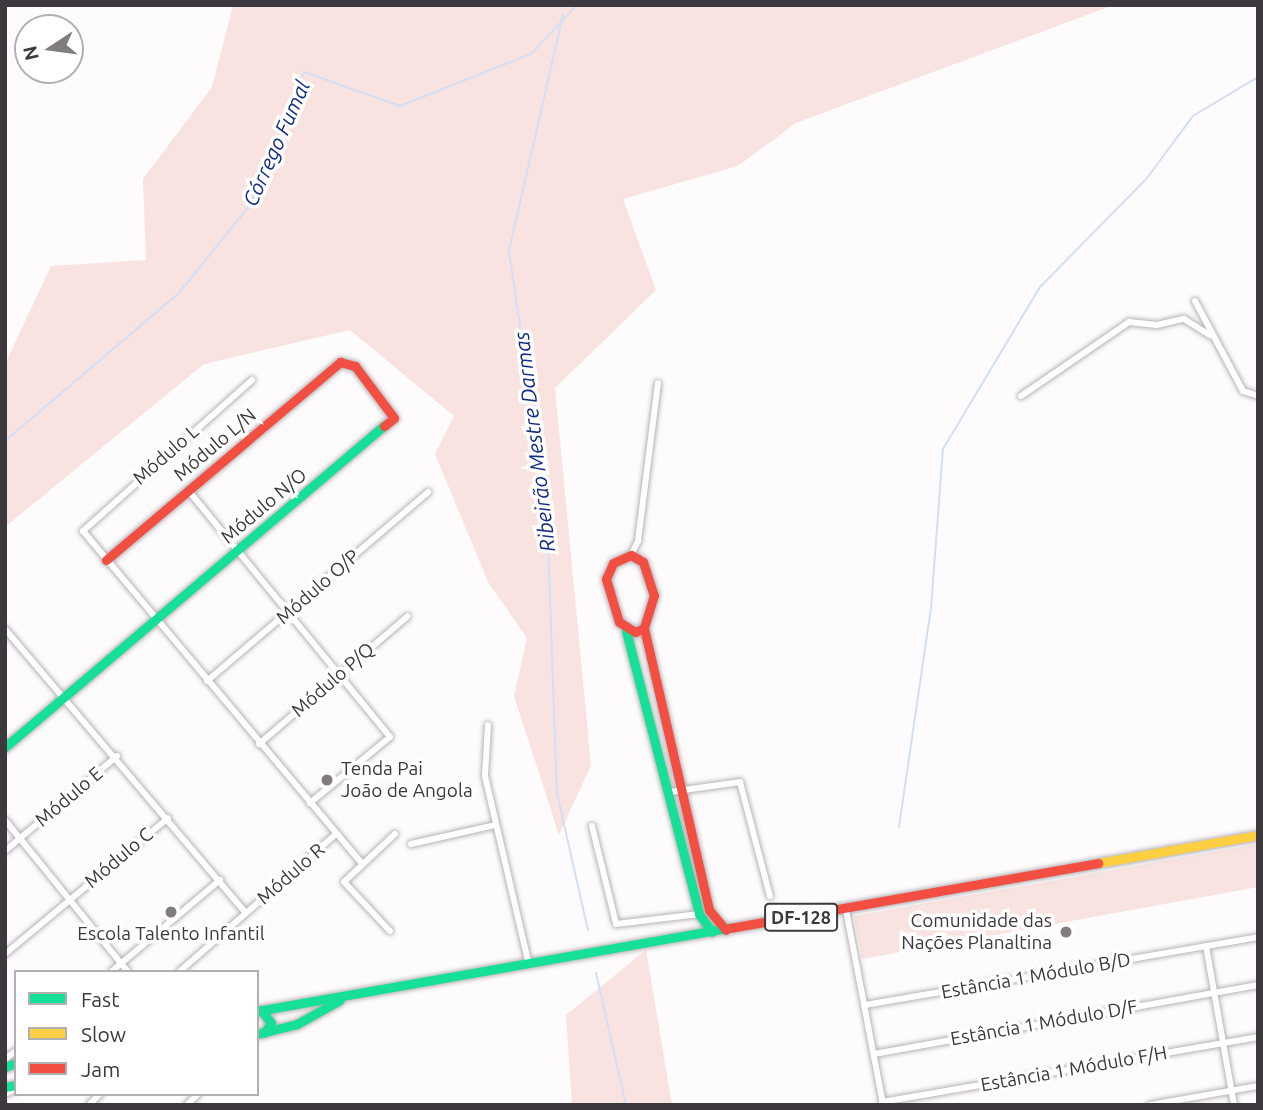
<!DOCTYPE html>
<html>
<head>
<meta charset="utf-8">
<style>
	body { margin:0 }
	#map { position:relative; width:1263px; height:1110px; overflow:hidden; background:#fefbfd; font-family:Ubuntu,sans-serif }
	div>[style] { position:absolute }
	.green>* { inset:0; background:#f8e3e0 }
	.stream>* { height:2px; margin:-1px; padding:0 1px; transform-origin:1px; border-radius:1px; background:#d4def5 }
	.roads { filter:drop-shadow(0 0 2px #b7b4b6) drop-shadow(0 0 2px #b7b4b6) }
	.street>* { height:6px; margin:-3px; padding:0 3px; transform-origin:3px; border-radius:3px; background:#fffeff }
	.fast>* { height:9px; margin:-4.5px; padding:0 4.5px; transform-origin:4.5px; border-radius:4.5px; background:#16e098 }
	.slow>* { height:9px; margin:-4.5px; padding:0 4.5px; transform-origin:4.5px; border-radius:4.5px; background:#ffcf43 }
	.jam>* { height:9px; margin:-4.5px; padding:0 4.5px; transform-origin:4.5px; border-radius:4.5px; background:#f24e42 }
	.dots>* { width:19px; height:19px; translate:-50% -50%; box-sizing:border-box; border:4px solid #fff; border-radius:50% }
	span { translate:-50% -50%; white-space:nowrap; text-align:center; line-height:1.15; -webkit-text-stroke:7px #fff; paint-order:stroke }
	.shield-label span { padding:2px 5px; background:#fff; border:2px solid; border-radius:5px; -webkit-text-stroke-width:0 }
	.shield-label { font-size:18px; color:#3d383d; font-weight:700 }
	.street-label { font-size:19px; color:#3d383d }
	.poi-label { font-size:19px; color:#3d383d }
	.left { translate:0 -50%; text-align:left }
	.right { translate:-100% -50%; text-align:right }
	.water-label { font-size:21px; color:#112c83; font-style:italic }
	.frame { position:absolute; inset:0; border:7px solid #3d383d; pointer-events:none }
	.legend { position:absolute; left:14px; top:970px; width:245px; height:126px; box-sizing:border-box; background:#fff; border:2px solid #b1afb1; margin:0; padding:9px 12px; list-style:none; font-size:21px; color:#3d383d }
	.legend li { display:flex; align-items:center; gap:14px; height:35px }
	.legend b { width:35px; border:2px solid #b1afb1 }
	.north { position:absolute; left:14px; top:14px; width:70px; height:70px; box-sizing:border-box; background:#fff; border:2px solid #b1afb1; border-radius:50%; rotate:257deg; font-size:19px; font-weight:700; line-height:28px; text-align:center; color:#3d383d }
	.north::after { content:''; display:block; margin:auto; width:24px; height:32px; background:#817c80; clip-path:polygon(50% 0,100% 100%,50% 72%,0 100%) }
</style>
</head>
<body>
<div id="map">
	<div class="green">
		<i style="clip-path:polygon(233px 5px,1114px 5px,796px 123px,738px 166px,623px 199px,656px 290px,555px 388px,591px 765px,559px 835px,514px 696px,527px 638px,488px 582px,435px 454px,454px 416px,350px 330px,204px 364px,5px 527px,5px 364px,51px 266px,146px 260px,143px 179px,212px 87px)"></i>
		<i style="clip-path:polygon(1258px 844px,1258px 887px,862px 959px,854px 916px)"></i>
		<i style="clip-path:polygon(646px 950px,672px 1105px,572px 1105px,566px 1015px)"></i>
	</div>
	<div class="stream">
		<i style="left:563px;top:15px;width:242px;rotate:102.9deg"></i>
		<i style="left:509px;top:251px;width:264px;rotate:81.7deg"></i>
		<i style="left:547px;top:512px;width:281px;rotate:88deg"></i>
		<i style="left:557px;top:793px;width:141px;rotate:77.3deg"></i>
		<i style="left:5px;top:441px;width:227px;rotate:-40.4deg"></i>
		<i style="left:178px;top:294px;width:114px;rotate:-51deg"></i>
		<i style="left:250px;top:205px;width:144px;rotate:-67.9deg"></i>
		<i style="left:304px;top:72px;width:102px;rotate:19.5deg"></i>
		<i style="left:400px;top:106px;width:141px;rotate:-21.7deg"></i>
		<i style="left:531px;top:54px;width:67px;rotate:-46.8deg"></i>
		<i style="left:899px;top:827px;width:221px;rotate:-81.7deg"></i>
		<i style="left:931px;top:608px;width:159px;rotate:-85.7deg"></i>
		<i style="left:943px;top:449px;width:189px;rotate:-59.1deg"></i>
		<i style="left:1040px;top:287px;width:153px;rotate:-45.5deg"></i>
		<i style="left:1147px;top:178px;width:77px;rotate:-53.4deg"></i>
		<i style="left:1193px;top:116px;width:76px;rotate:-31deg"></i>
		<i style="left:596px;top:973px;width:135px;rotate:77.2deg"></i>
	</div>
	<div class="roads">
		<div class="street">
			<i style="left:1195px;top:301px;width:102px;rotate:61.9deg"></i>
			<i style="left:1243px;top:391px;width:16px;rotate:18deg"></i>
			<i style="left:252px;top:380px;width:227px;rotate:138.2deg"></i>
			<i style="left:83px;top:531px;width:434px;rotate:50deg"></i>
			<i style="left:1021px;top:396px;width:131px;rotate:-34.4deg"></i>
			<i style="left:1129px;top:322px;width:28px;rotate:6deg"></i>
			<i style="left:1157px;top:325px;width:28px;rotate:-13deg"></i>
			<i style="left:1184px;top:319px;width:31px;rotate:32deg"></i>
			<i style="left:188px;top:490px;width:319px;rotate:50.7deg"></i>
			<i style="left:390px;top:737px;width:104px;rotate:140.5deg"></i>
			<i style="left:631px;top:555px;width:16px;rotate:-63deg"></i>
			<i style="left:638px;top:541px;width:159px;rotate:-82.8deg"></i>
			<i style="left:5px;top:629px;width:372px;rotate:49.7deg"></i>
			<i style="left:207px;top:681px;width:291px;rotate:-40.5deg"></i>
			<i style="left:488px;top:725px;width:51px;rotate:93.4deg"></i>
			<i style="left:485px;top:776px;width:194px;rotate:76.9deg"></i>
			<i style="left:259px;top:744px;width:196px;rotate:-40.7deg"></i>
			<i style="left:670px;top:792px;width:71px;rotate:-8.1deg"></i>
			<i style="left:740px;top:782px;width:118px;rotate:75.3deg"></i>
			<i style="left:5px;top:820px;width:196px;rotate:51deg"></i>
			<i style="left:592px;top:826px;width:101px;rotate:76.2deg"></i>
			<i style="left:616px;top:924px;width:84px;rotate:-6.9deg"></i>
			<i style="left:411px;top:844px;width:86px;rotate:-12.7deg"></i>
			<i style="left:5px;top:851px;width:147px;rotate:-40.3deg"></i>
			<i style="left:846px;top:910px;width:197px;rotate:79.2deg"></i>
			<i style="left:390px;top:931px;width:67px;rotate:-133.2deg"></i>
			<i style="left:344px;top:882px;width:70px;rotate:-43.3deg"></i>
			<i style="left:1206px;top:946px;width:161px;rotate:80deg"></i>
			<i style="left:5px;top:954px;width:212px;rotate:-39.8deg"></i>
			<i style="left:111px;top:972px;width:143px;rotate:-40.2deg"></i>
			<i style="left:179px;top:972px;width:209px;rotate:-41.3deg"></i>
			<i style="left:865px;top:1005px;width:399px;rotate:-9.8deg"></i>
			<i style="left:874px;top:1054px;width:390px;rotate:-10.2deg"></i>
			<i style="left:5px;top:1059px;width:14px;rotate:-36deg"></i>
			<i style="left:5px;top:1094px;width:12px;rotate:-24deg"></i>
			<i style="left:882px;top:1102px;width:382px;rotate:-9.8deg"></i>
			<i style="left:89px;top:1105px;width:16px;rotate:-45deg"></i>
			<i style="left:187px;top:1105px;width:16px;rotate:-45deg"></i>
			<i style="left:1150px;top:1105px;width:110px;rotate:-10deg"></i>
		</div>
		<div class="fast">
			<i style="left:626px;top:631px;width:292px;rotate:75.5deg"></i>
			<i style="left:699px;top:914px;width:22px;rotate:54deg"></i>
			<i style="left:5px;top:747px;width:497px;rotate:-40.3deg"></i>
			<i style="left:261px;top:1010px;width:16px;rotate:52deg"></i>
			<i style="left:271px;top:1023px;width:12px;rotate:125deg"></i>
			<i style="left:257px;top:1011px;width:480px;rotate:-10deg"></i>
			<i style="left:257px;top:1034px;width:41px;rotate:-14deg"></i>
			<i style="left:297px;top:1024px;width:49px;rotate:-29.2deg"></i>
			<i style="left:5px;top:1067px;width:12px;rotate:-20deg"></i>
			<i style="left:5px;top:1087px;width:11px;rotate:-10deg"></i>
		</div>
		<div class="slow">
			<i style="left:1098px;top:863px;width:162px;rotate:-9.9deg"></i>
		</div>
		<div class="jam">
			<i style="left:631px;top:555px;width:14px;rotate:30deg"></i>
			<i style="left:643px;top:562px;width:35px;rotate:72deg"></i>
			<i style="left:654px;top:595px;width:34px;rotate:107deg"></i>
			<i style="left:644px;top:628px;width:10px;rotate:156deg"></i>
			<i style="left:635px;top:632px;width:19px;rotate:-148deg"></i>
			<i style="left:619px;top:622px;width:45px;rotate:-106.8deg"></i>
			<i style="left:606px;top:579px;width:17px;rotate:-66deg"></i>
			<i style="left:613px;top:563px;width:20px;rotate:-24deg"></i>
			<i style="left:106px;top:560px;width:307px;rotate:-40.2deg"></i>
			<i style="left:340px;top:362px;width:16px;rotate:15deg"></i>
			<i style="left:355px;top:366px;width:65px;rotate:53.1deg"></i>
			<i style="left:394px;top:418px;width:13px;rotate:141deg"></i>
			<i style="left:644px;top:628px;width:289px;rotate:77deg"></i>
			<i style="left:709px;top:910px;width:26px;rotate:50deg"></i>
			<i style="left:730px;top:928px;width:374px;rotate:-10deg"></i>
		</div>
	</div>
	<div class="dots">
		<i style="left:327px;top:780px;background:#817c80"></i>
		<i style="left:171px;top:912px;background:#817c80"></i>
		<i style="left:1066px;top:932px;background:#817c80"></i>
	</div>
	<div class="shield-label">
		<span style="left:801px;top:917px">DF-128</span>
	</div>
	<div class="street-label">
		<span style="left:215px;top:445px;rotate:-40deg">Módulo L/N</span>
		<span style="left:166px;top:455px;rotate:-41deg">Módulo L</span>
		<span style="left:264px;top:506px;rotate:-40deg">Módulo N/O</span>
		<span style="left:318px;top:587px;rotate:-41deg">Módulo O/P</span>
		<span style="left:333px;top:680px;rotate:-41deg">Módulo P/Q</span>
		<span style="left:69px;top:797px;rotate:-40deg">Módulo E</span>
		<span style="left:119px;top:858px;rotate:-40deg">Módulo C</span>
		<span style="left:291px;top:874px;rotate:-41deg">Módulo R</span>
		<span style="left:1036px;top:976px;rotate:-10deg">Estância 1 Módulo B/D</span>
		<span style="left:1044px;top:1023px;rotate:-10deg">Estância 1 Módulo D/F</span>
		<span style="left:1074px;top:1069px;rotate:-10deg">Estância 1 Módulo F/H</span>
	</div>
	<div class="poi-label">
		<span class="left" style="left:341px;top:780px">Tenda Pai<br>João de Angola</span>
		<span class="right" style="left:1052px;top:932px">Comunidade das<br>Nações Planaltina</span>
		<span style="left:171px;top:934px">Escola Talento Infantil</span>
	</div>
	<div class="water-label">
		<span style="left:276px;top:143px;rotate:-66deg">Córrego Fumal</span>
		<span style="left:534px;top:442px;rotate:-97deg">Ribeirão Mestre Darmas</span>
	</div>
	<div class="frame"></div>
	<ul class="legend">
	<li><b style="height:9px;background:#16e098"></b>Fast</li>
	<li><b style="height:9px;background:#ffcf43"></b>Slow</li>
	<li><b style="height:9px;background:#f24e42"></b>Jam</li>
	</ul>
	<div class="north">N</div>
</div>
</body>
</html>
